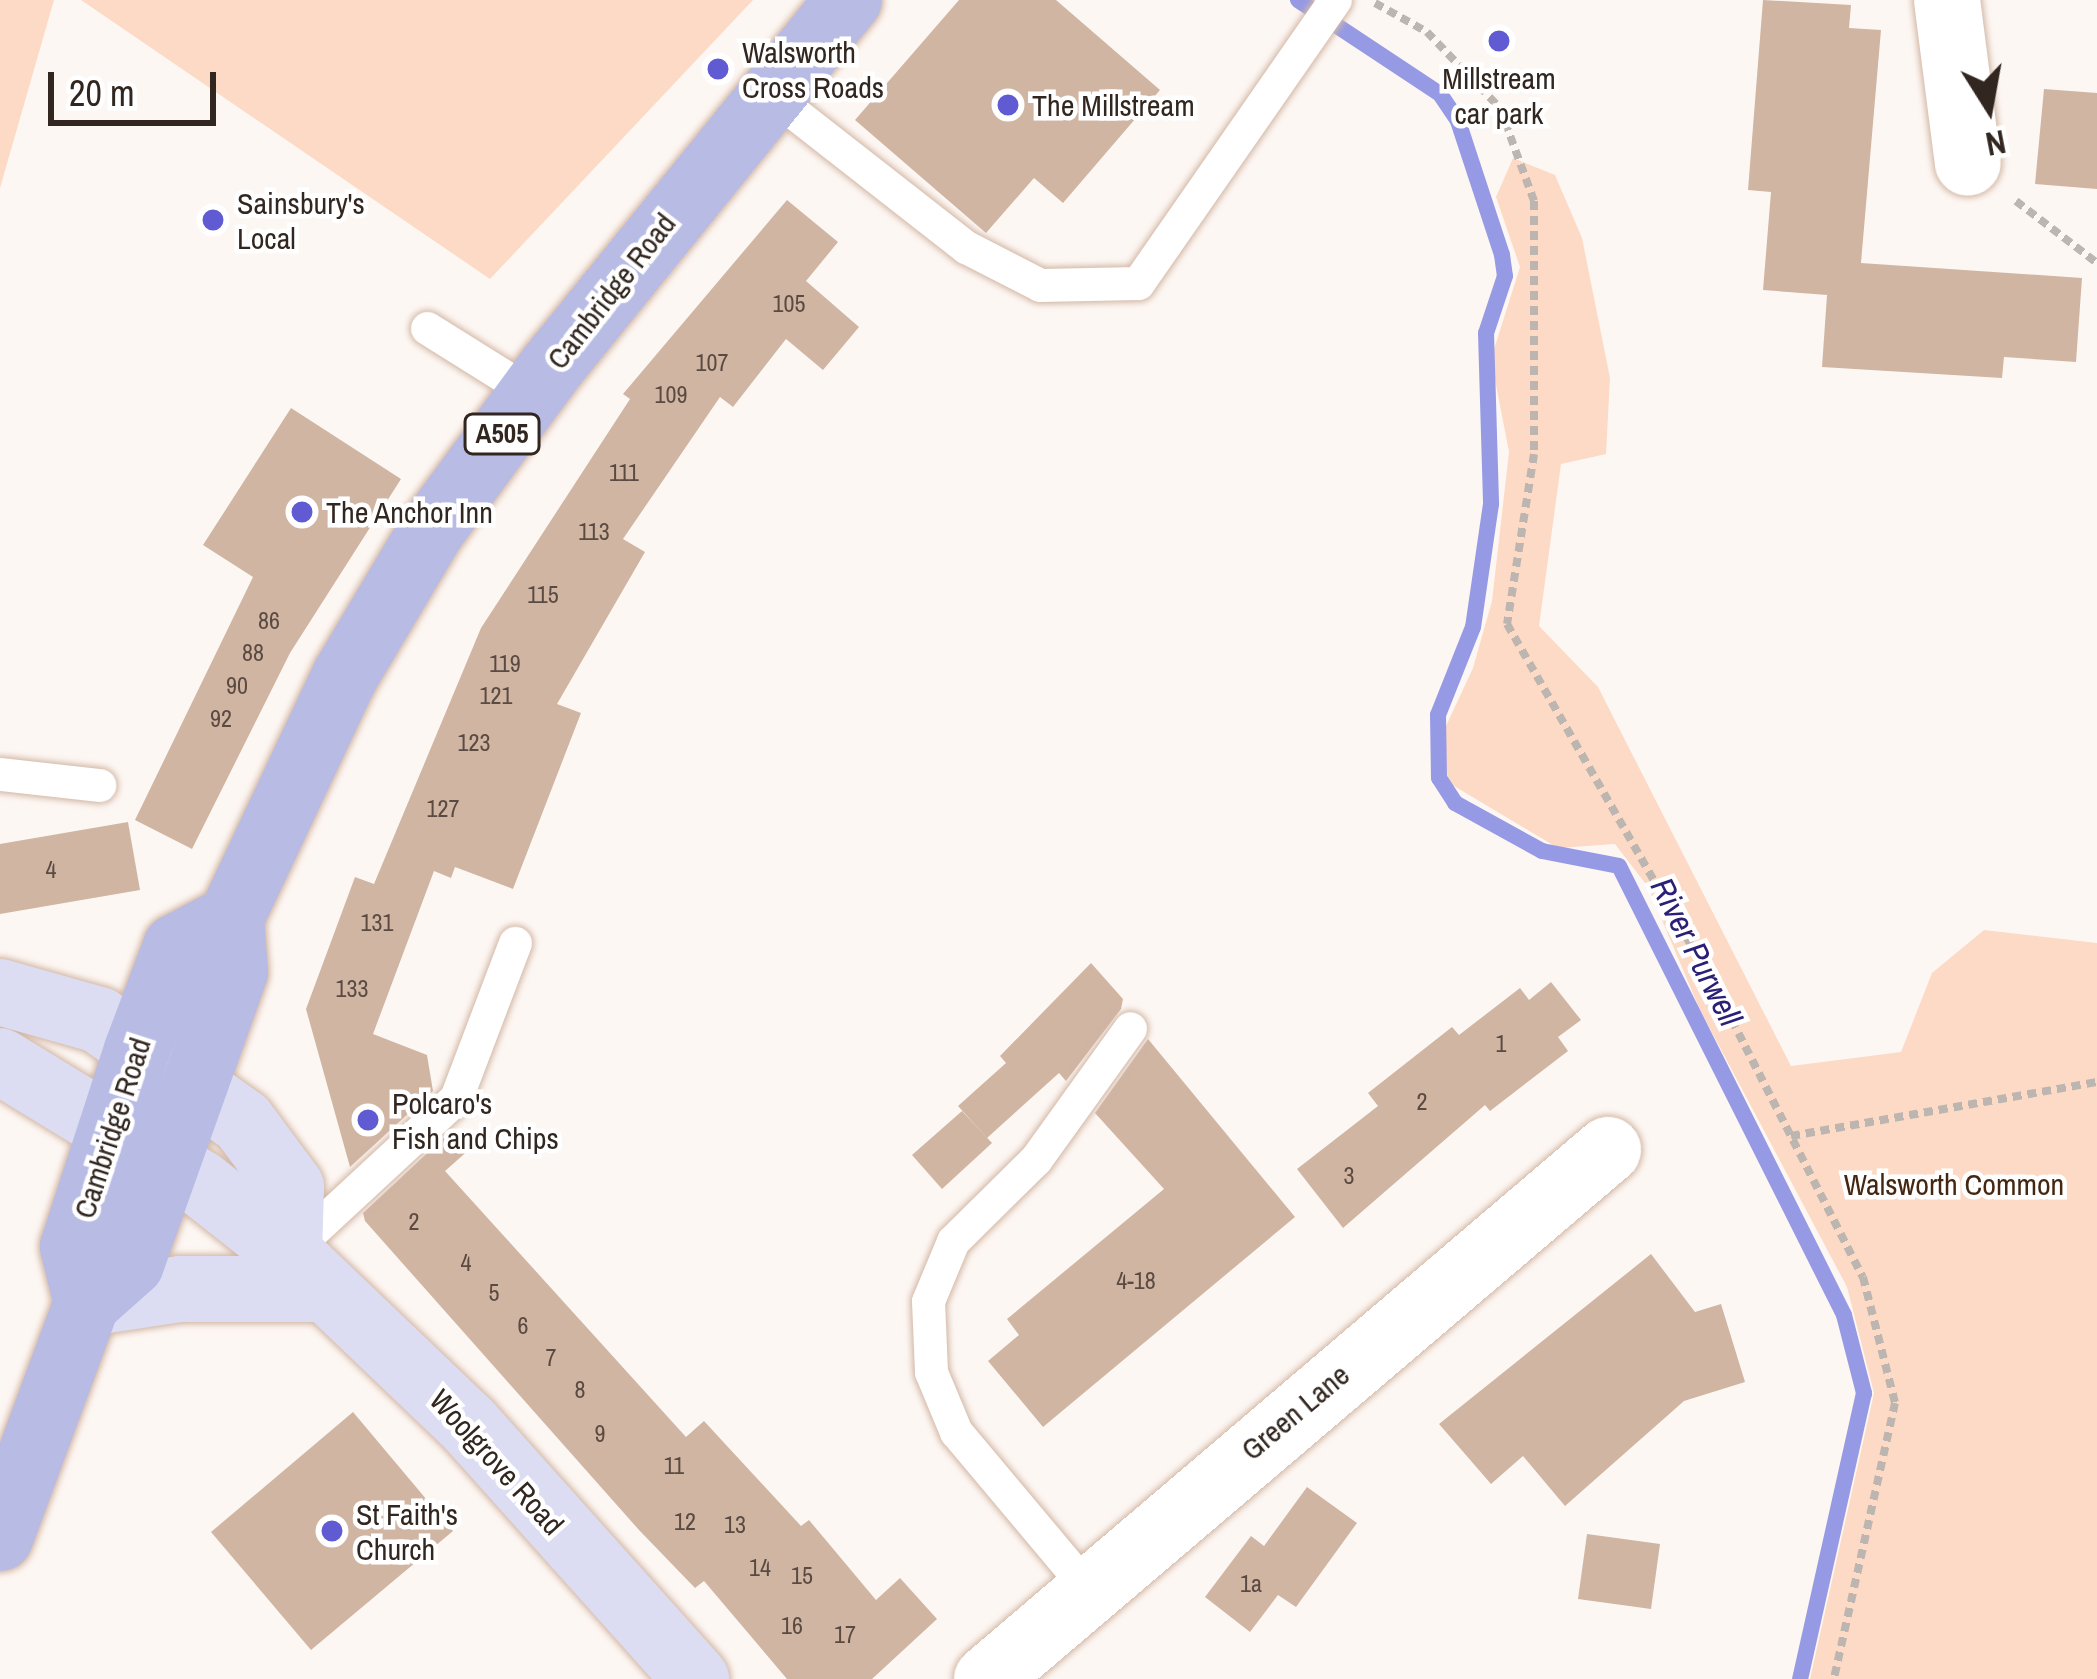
<!DOCTYPE html>
<html>
<head>
<meta charset="utf-8">
<style>
	body { margin:0 }
	#map { position:relative; width:2097px; height:1679px; overflow:hidden; background:#fdf7f3; font-family:"Archivo Narrow",sans-serif }
	div>[style] { position:absolute }
	.green>* { inset:0; background:#fcdac5 }
	.stream>* { height:16px; margin:-8px; padding:0 8px; transform-origin:8px; border-radius:8px; background:#969ae5 }
	.building>* { inset:0; background:#d0b5a3 }
	.path>* { height:8px; margin-top:-4px; transform-origin:0; background:repeating-linear-gradient(90deg,#bdb5b0 0 9px,transparent 0 15px) }
	.roads { filter:drop-shadow(0 0 3px #d3b8a6) drop-shadow(0 0 3px #d3b8a6) }
	.lane>* { height:33px; margin:-16.5px; padding:0 16.5px; transform-origin:16.5px; border-radius:16.5px; background:#fff }
	.street>* { height:66px; margin:-33px; padding:0 33px; transform-origin:33px; border-radius:33px; background:#fff }
	.secondary>* { height:66px; margin:-33px; padding:0 33px; transform-origin:33px; border-radius:33px; background:#dcddf2 }
	.primary>* { height:66px; margin:-33px; padding:0 33px; transform-origin:33px; border-radius:33px; background:#b8bbe4 }
	.dots>* { width:33px; height:33px; translate:-50% -50%; box-sizing:border-box; border:6px solid #fff; border-radius:50% }
	span { translate:-50% -50%; white-space:nowrap; text-align:center; line-height:1.15; -webkit-text-stroke:9px #fff; paint-order:stroke }
	.number-label { font-size:24px; color:#5a4a41 }
	.number-label span { -webkit-text-stroke-width:0 }
	.shield-label span { padding:3px 9px; background:#fff; border:3px solid; border-radius:9px; -webkit-text-stroke-width:0 }
	.shield-label { font-size:27px; color:#322720; font-weight:700 }
	.poi-label { font-size:30px; color:#322720 }
	.left { translate:0 -50%; text-align:left }
	.street-label { font-size:30px; color:#322720 }
	.park-label { font-size:30px; color:#442611 }
	.water-label { font-size:33px; color:#2b2076; font-style:italic }
	.north { position:absolute; left:1929px; top:48px; width:120px; height:120px; -webkit-text-stroke:9px #fff; paint-order:stroke; rotate:169deg; font-size:33px; font-weight:700; line-height:48px; text-align:center; color:#322720 }
	.north::after { content:''; display:block; margin:auto; width:42px; height:54px; background:#322720; clip-path:polygon(50% 0,100% 100%,50% 72%,0 100%) }
	.scale { position:absolute; left:48px; top:72px; width:168px; height:54px; box-sizing:border-box; border:6px solid #322720; border-top:0; padding-left:15px; font-size:36px; line-height:42px; white-space:nowrap; color:#322720; -webkit-text-stroke:9px #fff; paint-order:stroke }
</style>
</head>
<body>
<div id="map">
	<div class="green">
		<i style="clip-path:polygon(0 0,54px 0,0 188px)"></i>
		<i style="clip-path:polygon(81px 0,753px 0,490px 279px)"></i>
		<i style="clip-path:polygon(1513px 158px,1555px 175px,1582px 238px,1610px 378px,1606px 454px,1561px 464px,1539px 626px,1598px 687px,1791px 1066px,1901px 1052px,1932px 973px,1984px 930px,2097px 943px,2097px 1679px,1810px 1679px,1874px 1393px,1847px 1287px,1700px 1010px,1648px 887px,1615px 844px,1558px 848px,1449px 783px,1440px 739px,1473px 668px,1492px 601px,1509px 452px,1491px 359px,1520px 267px,1496px 197px)"></i>
	</div>
	<div class="stream">
		<i style="left:1298px;top:0;width:170px;rotate:33.5deg"></i>
		<i style="left:1440px;top:94px;width:32px;rotate:56deg"></i>
		<i style="left:1458px;top:121px;width:141px;rotate:71.8deg"></i>
		<i style="left:1502px;top:255px;width:21px;rotate:82deg"></i>
		<i style="left:1505px;top:276px;width:60px;rotate:108.4deg"></i>
		<i style="left:1486px;top:333px;width:171px;rotate:88.3deg"></i>
		<i style="left:1491px;top:504px;width:124px;rotate:98.3deg"></i>
		<i style="left:1473px;top:627px;width:95px;rotate:111.7deg"></i>
		<i style="left:1438px;top:715px;width:63px;rotate:89.1deg"></i>
		<i style="left:1439px;top:778px;width:30px;rotate:57deg"></i>
		<i style="left:1455px;top:803px;width:99px;rotate:28.9deg"></i>
		<i style="left:1542px;top:851px;width:78px;rotate:11deg"></i>
		<i style="left:1619px;top:866px;width:502px;rotate:63.38deg"></i>
		<i style="left:1844px;top:1315px;width:81px;rotate:75.6deg"></i>
		<i style="left:1864px;top:1393px;width:293px;rotate:102.6deg"></i>
	</div>
	<div class="building">
		<i style="clip-path:polygon(959px 0,1056px 0,1160px 90px,1063px 203px,1034px 178px,986px 233px,855px 120px)"></i>
		<i style="clip-path:polygon(1763px 0,1851px 5px,1849px 28px,1881px 30px,1861px 263px,2082px 278px,2076px 362px,2004px 357px,2002px 378px,1822px 367px,1827px 295px,1763px 290px,1771px 192px,1748px 190px)"></i>
		<i style="clip-path:polygon(2044px 89px,2097px 93px,2097px 189px,2035px 184px)"></i>
		<i style="clip-path:polygon(787px 200px,838px 242px,806px 281px,859px 327px,823px 370px,786px 339px,733px 407px,720px 397px,623px 539px,645px 552px,557px 704px,581px 713px,513px 889px,455px 867px,451px 878px,434px 871px,373px 1034px,427px 1055px,433px 1091px,350px 1167px,306px 1009px,355px 877px,374px 884px,481px 628px,630px 399px,623px 394px)"></i>
		<i style="clip-path:polygon(291px 408px,401px 479px,290px 653px,192px 849px,135px 820px,253px 577px,203px 545px)"></i>
		<i style="clip-path:polygon(128px 822px,140px 890px,0 914px,0 844px)"></i>
		<i style="clip-path:polygon(1091px 963px,1123px 999px,1121px 1009px,1066px 1081px,1059px 1073px,987px 1138px,958px 1106px,1006px 1063px,1000px 1056px)"></i>
		<i style="clip-path:polygon(1551px 982px,1581px 1020px,1558px 1037px,1568px 1051px,1490px 1111px,1485px 1105px,1343px 1228px,1297px 1169px,1378px 1106px,1368px 1093px,1452px 1027px,1459px 1035px,1520px 988px,1529px 1000px)"></i>
		<i style="clip-path:polygon(1148px 1039px,1295px 1217px,1043px 1427px,988px 1361px,1019px 1335px,1007px 1319px,1164px 1189px,1095px 1113px)"></i>
		<i style="clip-path:polygon(962px 1111px,992px 1143px,942px 1189px,912px 1155px)"></i>
		<i style="clip-path:polygon(453px 1129px,471px 1148px,445px 1171px,686px 1437px,704px 1421px,801px 1526px,809px 1520px,876px 1600px,900px 1578px,937px 1619px,872px 1679px,787px 1679px,704px 1581px,695px 1588px,639px 1530px,365px 1221px,363px 1213px)"></i>
		<i style="clip-path:polygon(1651px 1254px,1695px 1312px,1721px 1304px,1745px 1382px,1684px 1401px,1565px 1506px,1523px 1456px,1491px 1484px,1439px 1424px)"></i>
		<i style="clip-path:polygon(353px 1412px,453px 1531px,311px 1650px,211px 1532px)"></i>
		<i style="clip-path:polygon(1307px 1487px,1357px 1523px,1296px 1607px,1278px 1595px,1250px 1632px,1205px 1597px,1251px 1536px,1264px 1546px)"></i>
		<i style="clip-path:polygon(1587px 1534px,1660px 1544px,1651px 1609px,1578px 1599px)"></i>
	</div>
	<div class="path">
		<i style="left:1375px;top:3px;width:60px;rotate:29.1deg"></i>
		<i style="left:1427px;top:32px;width:105px;rotate:46.2deg"></i>
		<i style="left:1500px;top:108px;width:99px;rotate:69.9deg"></i>
		<i style="left:1534px;top:201px;width:253px;rotate:90deg"></i>
		<i style="left:1534px;top:454px;width:172px;rotate:99deg"></i>
		<i style="left:1507px;top:624px;width:425px;rotate:60.2deg"></i>
		<i style="left:1718px;top:993px;width:319px;rotate:63deg"></i>
		<i style="left:1863px;top:1277px;width:130px;rotate:75.7deg"></i>
		<i style="left:1895px;top:1403px;width:283px;rotate:102.5deg"></i>
		<i style="left:2016px;top:201px;width:102px;rotate:37.4deg"></i>
		<i style="left:1791px;top:1136px;width:311px;rotate:-10deg"></i>
	</div>
	<div class="roads">
		<div class="lane">
			<i style="left:770px;top:94px;width:249px;rotate:38deg"></i>
			<i style="left:966px;top:247px;width:83px;rotate:27.2deg"></i>
			<i style="left:1040px;top:285px;width:98px;rotate:-1.2deg"></i>
			<i style="left:1138px;top:283px;width:345px;rotate:-55.2deg"></i>
			<i style="left:427px;top:328px;width:123px;rotate:32deg"></i>
			<i style="left:0;top:774px;width:100px;rotate:6.3deg"></i>
			<i style="left:293px;top:1249px;width:222px;rotate:-42.8deg"></i>
			<i style="left:456px;top:1098px;width:166px;rotate:-69.2deg"></i>
			<i style="left:1087px;top:1588px;width:204px;rotate:-130deg"></i>
			<i style="left:956px;top:1432px;width:65px;rotate:-112.6deg"></i>
			<i style="left:931px;top:1372px;width:71px;rotate:-92.4deg"></i>
			<i style="left:928px;top:1301px;width:65px;rotate:-67.4deg"></i>
			<i style="left:953px;top:1241px;width:117px;rotate:-44.7deg"></i>
			<i style="left:1036px;top:1159px;width:161px;rotate:-54.3deg"></i>
		</div>
		<div class="street">
			<i style="left:1947px;top:0;width:164px;rotate:82.7deg"></i>
			<i style="left:987px;top:1679px;width:816px;rotate:-40.43deg"></i>
		</div>
		<div class="secondary">
			<i style="left:0;top:992px;width:103px;rotate:15.8deg"></i>
			<i style="left:99px;top:1020px;width:176px;rotate:35.3deg"></i>
			<i style="left:243px;top:1122px;width:81px;rotate:53.6deg"></i>
			<i style="left:291px;top:1187px;width:66px;rotate:91.7deg"></i>
			<i style="left:0;top:1061px;width:234px;rotate:31.4deg"></i>
			<i style="left:200px;top:1183px;width:113px;rotate:38.2deg"></i>
			<i style="left:289px;top:1253px;width:249px;rotate:43.7deg"></i>
			<i style="left:469px;top:1425px;width:341px;rotate:48.2deg"></i>
			<i style="left:87px;top:1303px;width:95px;rotate:-8.5deg"></i>
			<i style="left:181px;top:1289px;width:145px"></i>
		</div>
		<div class="primary">
			<i style="left:87px;top:1303px;width:58px;rotate:-104deg"></i>
			<i style="left:73px;top:1247px;width:207px;rotate:-72deg"></i>
			<i style="left:137px;top:1050px;width:110px;rotate:-69.3deg"></i>
			<i style="left:176px;top:947px;width:62px;rotate:-27.8deg"></i>
			<i style="left:0;top:1538px;width:251px;rotate:-69.7deg"></i>
			<i style="left:87px;top:1303px;width:59px;rotate:-41.6deg"></i>
			<i style="left:131px;top:1264px;width:310px;rotate:-70.4deg"></i>
			<i style="left:235px;top:972px;width:54px;rotate:-94.2deg"></i>
			<i style="left:231px;top:918px;width:268px;rotate:-64.8deg"></i>
			<i style="left:345px;top:676px;width:169px;rotate:-59.3deg"></i>
			<i style="left:431px;top:531px;width:201px;rotate:-53.7deg"></i>
			<i style="left:550px;top:369px;width:475px;rotate:-51deg"></i>
		</div>
	</div>
	<div class="dots">
		<i style="left:1499px;top:41px;background:#605bd3"></i>
		<i style="left:718px;top:69px;background:#605bd3"></i>
		<i style="left:1008px;top:105px;background:#605bd3"></i>
		<i style="left:213px;top:220px;background:#605bd3"></i>
		<i style="left:302px;top:512px;background:#605bd3"></i>
		<i style="left:368px;top:1120px;background:#605bd3"></i>
		<i style="left:332px;top:1531px;background:#605bd3"></i>
	</div>
	<div class="number-label">
		<span style="left:789px;top:304px">105</span>
		<span style="left:712px;top:363px">107</span>
		<span style="left:671px;top:395px">109</span>
		<span style="left:624px;top:473px">111</span>
		<span style="left:594px;top:532px">113</span>
		<span style="left:543px;top:595px">115</span>
		<span style="left:269px;top:621px">86</span>
		<span style="left:253px;top:653px">88</span>
		<span style="left:505px;top:664px">119</span>
		<span style="left:237px;top:686px">90</span>
		<span style="left:496px;top:696px">121</span>
		<span style="left:221px;top:719px">92</span>
		<span style="left:474px;top:743px">123</span>
		<span style="left:443px;top:809px">127</span>
		<span style="left:51px;top:870px">4</span>
		<span style="left:377px;top:923px">131</span>
		<span style="left:352px;top:989px">133</span>
		<span style="left:1501px;top:1044px">1</span>
		<span style="left:1422px;top:1102px">2</span>
		<span style="left:1349px;top:1176px">3</span>
		<span style="left:414px;top:1222px">2</span>
		<span style="left:466px;top:1263px">4</span>
		<span style="left:1136px;top:1281px">4-18</span>
		<span style="left:494px;top:1293px">5</span>
		<span style="left:523px;top:1326px">6</span>
		<span style="left:551px;top:1358px">7</span>
		<span style="left:580px;top:1390px">8</span>
		<span style="left:600px;top:1434px">9</span>
		<span style="left:674px;top:1466px">11</span>
		<span style="left:685px;top:1522px">12</span>
		<span style="left:735px;top:1525px">13</span>
		<span style="left:760px;top:1568px">14</span>
		<span style="left:802px;top:1576px">15</span>
		<span style="left:1251px;top:1584px">1a</span>
		<span style="left:792px;top:1626px">16</span>
		<span style="left:845px;top:1635px">17</span>
	</div>
	<div class="shield-label">
		<span style="left:502px;top:434px">A505</span>
	</div>
	<div class="poi-label">
		<span class="left" style="left:742px;top:69px">Walsworth<br>Cross Roads</span>
		<span style="left:1499px;top:95px">Millstream<br>car park</span>
		<span class="left" style="left:1032px;top:105px">The Millstream</span>
		<span class="left" style="left:237px;top:220px">Sainsbury's<br>Local</span>
		<span class="left" style="left:326px;top:512px">The Anchor Inn</span>
		<span class="left" style="left:392px;top:1120px">Polcaro's<br>Fish and Chips</span>
		<span class="left" style="left:356px;top:1531px">St Faith's<br>Church</span>
	</div>
	<div class="street-label">
		<span style="left:611px;top:291px;rotate:-52deg">Cambridge Road</span>
		<span style="left:112px;top:1128px;rotate:-72deg">Cambridge Road</span>
		<span style="left:1295px;top:1412px;rotate:-40deg">Green Lane</span>
		<span style="left:497px;top:1462px;rotate:48deg">Woolgrove Road</span>
	</div>
	<div class="park-label">
		<span style="left:1954px;top:1184px">Walsworth Common</span>
	</div>
	<div class="water-label">
		<span style="left:1696px;top:952px;rotate:63deg">River Purwell</span>
	</div>
	<div class="north">N</div>
	<div class="scale">20 m</div>
</div>
</body>
</html>
